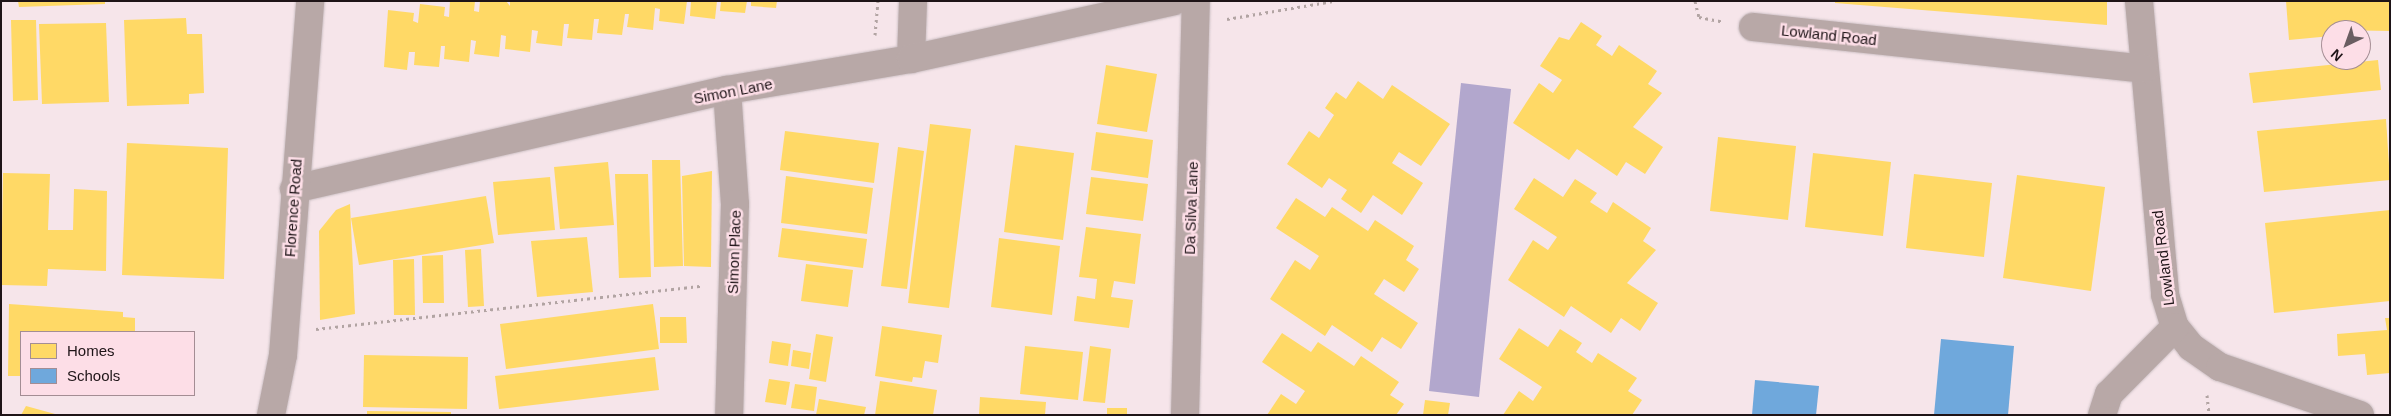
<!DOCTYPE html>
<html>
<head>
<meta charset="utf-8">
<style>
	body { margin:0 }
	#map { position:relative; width:2391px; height:416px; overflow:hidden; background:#f6e5ea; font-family:Helvetica,sans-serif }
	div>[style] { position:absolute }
	.water>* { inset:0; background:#b2a7cd }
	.homes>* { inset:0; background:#ffd966 }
	.schools>* { inset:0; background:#6fa8dc }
	.path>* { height:3px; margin-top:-1.5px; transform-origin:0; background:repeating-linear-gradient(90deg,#b2a4a3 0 2.5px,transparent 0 6.5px) }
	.roads { filter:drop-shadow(0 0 1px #cdc1c5) drop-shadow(0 0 1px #cdc1c5) }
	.minor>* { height:28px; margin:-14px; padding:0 14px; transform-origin:14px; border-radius:14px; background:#b8a8a7 }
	span { translate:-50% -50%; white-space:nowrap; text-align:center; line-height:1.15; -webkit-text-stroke:5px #fddee7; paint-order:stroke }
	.street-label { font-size:15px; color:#1e1417 }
	.frame { position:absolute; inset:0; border:2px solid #1e1417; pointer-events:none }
	.legend { position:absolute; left:20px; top:331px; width:175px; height:65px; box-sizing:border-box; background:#fddee7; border:1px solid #a48d94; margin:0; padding:6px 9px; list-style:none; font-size:15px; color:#1e1417 }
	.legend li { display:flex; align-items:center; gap:10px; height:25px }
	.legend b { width:25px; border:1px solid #a48d94 }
	.north { position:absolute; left:2321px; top:20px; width:50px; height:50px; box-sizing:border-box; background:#fddee7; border:1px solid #a48d94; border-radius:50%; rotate:222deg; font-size:14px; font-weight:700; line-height:20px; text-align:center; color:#1e1417 }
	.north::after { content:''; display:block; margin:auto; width:18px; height:22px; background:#6a5d61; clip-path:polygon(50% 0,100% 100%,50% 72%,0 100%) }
</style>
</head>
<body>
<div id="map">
	<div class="water">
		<i style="clip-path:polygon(1461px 83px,1511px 89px,1479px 397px,1429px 391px)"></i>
	</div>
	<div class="homes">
		<i style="clip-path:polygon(18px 1px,105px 1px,105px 4px,19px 7px)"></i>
		<i style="clip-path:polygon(450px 1px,475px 1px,474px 11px,479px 12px,480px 1px,506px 1px,510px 6px,510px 1px,687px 1px,684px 24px,659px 21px,660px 9px,655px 8px,653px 30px,627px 27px,629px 14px,625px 14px,622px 35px,597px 33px,599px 19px,594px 19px,592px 40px,567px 38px,569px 24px,564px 24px,562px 46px,536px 43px,538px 31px,532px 30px,530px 52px,505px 49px,506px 36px,501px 35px,499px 57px,474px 54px,476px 41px,471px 40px,469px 62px,444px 59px,445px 46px,441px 46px,439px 67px,414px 65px,415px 52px,409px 52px,407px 70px,384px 67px,388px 10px,414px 13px,413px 21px,418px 23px,420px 4px,445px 7px,444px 16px,449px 17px)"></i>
		<i style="clip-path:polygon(691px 1px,717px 1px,715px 19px,690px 16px)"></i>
		<i style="clip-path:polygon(721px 1px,747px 1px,745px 13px,720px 11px)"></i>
		<i style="clip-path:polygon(751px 1px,777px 1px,776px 8px,751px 6px)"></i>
		<i style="clip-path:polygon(1835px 1px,2107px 1px,2107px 25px,1835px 3px)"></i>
		<i style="clip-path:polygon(2286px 1px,2390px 1px,2390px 31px,2331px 30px,2331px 36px,2289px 40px)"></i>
		<i style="clip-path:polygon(186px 18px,187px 34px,202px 34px,204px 93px,189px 94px,189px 104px,127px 106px,124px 20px)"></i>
		<i style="clip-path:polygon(11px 20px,36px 20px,38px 100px,13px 101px)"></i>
		<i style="clip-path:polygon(1581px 22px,1602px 36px,1596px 45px,1612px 56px,1619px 45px,1657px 71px,1648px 84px,1662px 93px,1633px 127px,1663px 147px,1645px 174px,1626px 162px,1617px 176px,1577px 149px,1569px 160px,1513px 123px,1539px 83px,1553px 93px,1562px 80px,1540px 66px,1559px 37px,1569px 40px)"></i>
		<i style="clip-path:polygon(106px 23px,109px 102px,42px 104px,39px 24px)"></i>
		<i style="clip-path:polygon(2378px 60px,2381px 90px,2253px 103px,2249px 73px)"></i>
		<i style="clip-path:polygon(1106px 65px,1157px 74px,1147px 132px,1097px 124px)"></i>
		<i style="clip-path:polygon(1358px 81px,1383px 99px,1392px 85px,1450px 124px,1421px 166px,1399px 152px,1392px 163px,1423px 183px,1402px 215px,1373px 195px,1361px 213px,1341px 199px,1347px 190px,1329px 178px,1322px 188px,1287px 164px,1309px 131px,1319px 138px,1334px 115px,1325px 108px,1336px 92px,1346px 99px)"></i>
		<i style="clip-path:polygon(2386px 119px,2390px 180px,2264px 192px,2257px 131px)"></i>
		<i style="clip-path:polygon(930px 124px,971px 129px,949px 308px,908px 303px)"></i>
		<i style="clip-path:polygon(785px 131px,879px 143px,874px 183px,780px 170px)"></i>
		<i style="clip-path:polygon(1096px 132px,1153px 140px,1148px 178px,1091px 170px)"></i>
		<i style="clip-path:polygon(1718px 137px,1796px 146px,1788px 220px,1710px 211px)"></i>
		<i style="clip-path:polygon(127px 143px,228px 148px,224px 279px,122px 275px)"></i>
		<i style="clip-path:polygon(1015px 145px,1074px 153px,1063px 240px,1004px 232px)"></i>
		<i style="clip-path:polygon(898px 147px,924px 151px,907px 289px,881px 286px)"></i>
		<i style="clip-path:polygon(1813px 153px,1891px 162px,1883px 236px,1805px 227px)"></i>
		<i style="clip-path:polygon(652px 160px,680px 160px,683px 266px,654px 267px)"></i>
		<i style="clip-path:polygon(608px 162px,614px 225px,560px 229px,554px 167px)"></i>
		<i style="clip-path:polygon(712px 171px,711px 267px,684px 266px,682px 176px)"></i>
		<i style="clip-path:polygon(3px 173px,50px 174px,48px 230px,73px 230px,74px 189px,107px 191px,106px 271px,48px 269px,47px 286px,1px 285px)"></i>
		<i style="clip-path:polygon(615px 174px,648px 174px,651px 277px,619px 278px)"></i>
		<i style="clip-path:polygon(1914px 174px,1992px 183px,1984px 257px,1906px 248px)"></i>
		<i style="clip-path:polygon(2017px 175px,2105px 187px,2091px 291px,2003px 278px)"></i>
		<i style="clip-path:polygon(786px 176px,873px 188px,867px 234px,781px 223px)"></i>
		<i style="clip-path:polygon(550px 177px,555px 230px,498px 235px,493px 182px)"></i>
		<i style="clip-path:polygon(1091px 177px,1148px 184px,1143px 221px,1086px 214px)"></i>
		<i style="clip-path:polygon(1534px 178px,1563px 197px,1575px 179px,1597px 193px,1590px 202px,1607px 213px,1613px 202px,1651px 228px,1643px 241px,1656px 250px,1627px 283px,1658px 303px,1640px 331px,1621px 318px,1611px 333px,1571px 306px,1564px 317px,1508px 280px,1533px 240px,1548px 250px,1557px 237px,1514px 209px)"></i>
		<i style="clip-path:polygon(486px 196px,494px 243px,359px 265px,351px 218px)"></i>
		<i style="clip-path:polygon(1296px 198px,1325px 217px,1332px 207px,1368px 231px,1375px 220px,1414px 246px,1406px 260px,1419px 269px,1404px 292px,1384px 279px,1374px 294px,1418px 323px,1401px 349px,1382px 337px,1372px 352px,1332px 325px,1325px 336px,1270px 299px,1295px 260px,1310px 270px,1319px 256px,1276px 228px)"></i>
		<i style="clip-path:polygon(350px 204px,355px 314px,320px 320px,319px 231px,336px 210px)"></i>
		<i style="clip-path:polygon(2390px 210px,2390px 301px,2274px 313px,2265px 223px)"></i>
		<i style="clip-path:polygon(1086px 227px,1141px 234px,1135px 284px,1114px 281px,1111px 297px,1133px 300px,1129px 328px,1074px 321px,1077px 296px,1095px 299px,1097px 279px,1079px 277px)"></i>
		<i style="clip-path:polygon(782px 228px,867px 239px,863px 268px,778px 257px)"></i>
		<i style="clip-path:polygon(587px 237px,593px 292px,537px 297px,531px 241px)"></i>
		<i style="clip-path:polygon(999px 238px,1060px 246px,1052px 315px,991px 307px)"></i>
		<i style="clip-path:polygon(481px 249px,484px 306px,468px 307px,465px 250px)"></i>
		<i style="clip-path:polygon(443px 255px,444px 303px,423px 303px,422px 256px)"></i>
		<i style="clip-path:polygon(414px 259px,415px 315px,394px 315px,393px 260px)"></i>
		<i style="clip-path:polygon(806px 264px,853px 270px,848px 307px,801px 301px)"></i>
		<i style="clip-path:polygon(9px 304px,123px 312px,123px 317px,135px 318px,135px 332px,21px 332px,21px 376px,8px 376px)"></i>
		<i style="clip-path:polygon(653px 304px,659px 349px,506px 369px,500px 324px)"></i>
		<i style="clip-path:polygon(660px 317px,686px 317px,687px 343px,660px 343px)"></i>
		<i style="clip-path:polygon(2385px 318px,2390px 318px,2390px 373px,2367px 375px,2365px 354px,2338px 356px,2337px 334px,2387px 330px)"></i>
		<i style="clip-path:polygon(882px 326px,942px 335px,938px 363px,925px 361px,922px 378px,913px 377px,912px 382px,875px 376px)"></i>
		<i style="clip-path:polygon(1519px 328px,1548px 347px,1560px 329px,1582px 343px,1576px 352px,1592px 363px,1598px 353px,1637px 378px,1628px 391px,1642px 400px,1632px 415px,1503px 415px,1519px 391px,1533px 401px,1542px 387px,1499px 359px)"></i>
		<i style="clip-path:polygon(1282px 333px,1311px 352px,1318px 342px,1354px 366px,1361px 356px,1399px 382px,1390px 395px,1404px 404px,1396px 415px,1267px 415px,1281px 394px,1296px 404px,1305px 391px,1262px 362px)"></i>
		<i style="clip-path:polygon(816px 334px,833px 337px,826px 382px,809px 379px)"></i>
		<i style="clip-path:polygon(772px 341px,791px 344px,788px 366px,769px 363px)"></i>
		<i style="clip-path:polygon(1025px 346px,1083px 352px,1078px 400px,1020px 394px)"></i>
		<i style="clip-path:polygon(1090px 346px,1111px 349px,1105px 403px,1083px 401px)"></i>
		<i style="clip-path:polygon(793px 350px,811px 353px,809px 369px,791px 366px)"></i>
		<i style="clip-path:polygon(364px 355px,468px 357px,467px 409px,363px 407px)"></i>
		<i style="clip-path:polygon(655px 357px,659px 390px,499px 409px,495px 376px)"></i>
		<i style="clip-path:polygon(769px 379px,790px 382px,786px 405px,765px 402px)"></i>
		<i style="clip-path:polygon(880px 381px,937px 390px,933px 415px,875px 415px)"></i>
		<i style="clip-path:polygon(795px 384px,817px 387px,814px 411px,791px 408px)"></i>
		<i style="clip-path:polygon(980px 397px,1046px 402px,1045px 415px,979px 415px)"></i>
		<i style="clip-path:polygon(819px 399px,866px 407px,864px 415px,816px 415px)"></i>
		<i style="clip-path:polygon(1425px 400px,1450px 403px,1448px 415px,1423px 415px)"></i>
		<i style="clip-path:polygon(26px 406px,55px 414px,55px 415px,21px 415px)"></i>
		<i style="clip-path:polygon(1107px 408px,1127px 408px,1127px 415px,1107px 415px)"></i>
		<i style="clip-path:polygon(367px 411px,451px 412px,451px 415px,367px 415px)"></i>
	</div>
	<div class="schools">
		<i style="clip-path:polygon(1941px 339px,2014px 346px,2008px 415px,1934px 415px)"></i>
		<i style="clip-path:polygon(1755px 380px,1819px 386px,1816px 415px,1752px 415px)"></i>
	</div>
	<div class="path">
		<i style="left:1695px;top:1px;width:16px;rotate:76deg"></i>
		<i style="left:1699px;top:17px;width:25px;rotate:11deg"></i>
		<i style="left:1227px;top:19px;width:108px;rotate:-9.6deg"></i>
		<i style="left:875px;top:35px;width:34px;rotate:-85deg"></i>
		<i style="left:316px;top:329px;width:388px;rotate:-6.4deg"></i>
		<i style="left:2207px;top:395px;width:20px;rotate:84deg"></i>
	</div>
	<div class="roads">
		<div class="minor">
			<i style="left:2139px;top:1px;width:295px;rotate:84.9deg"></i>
			<i style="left:2165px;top:295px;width:34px;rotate:73deg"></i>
			<i style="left:2175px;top:327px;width:26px;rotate:51deg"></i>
			<i style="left:2191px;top:347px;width:35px;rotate:35deg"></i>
			<i style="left:2220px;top:367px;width:148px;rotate:18.9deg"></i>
			<i style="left:1753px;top:27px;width:393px;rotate:6.1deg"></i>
			<i style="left:911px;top:59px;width:58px;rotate:-88deg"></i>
			<i style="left:727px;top:90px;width:114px;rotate:86deg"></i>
			<i style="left:735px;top:204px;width:211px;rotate:91.6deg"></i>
			<i style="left:294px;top:189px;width:444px;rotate:-12.9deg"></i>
			<i style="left:727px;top:90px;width:187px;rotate:-9.6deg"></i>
			<i style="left:911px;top:59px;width:269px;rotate:-12.4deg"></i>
			<i style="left:271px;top:415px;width:61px;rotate:-78.7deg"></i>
			<i style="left:283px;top:355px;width:355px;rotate:-85.6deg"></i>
			<i style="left:1185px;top:415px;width:414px;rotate:-88.5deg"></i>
			<i style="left:2102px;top:415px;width:22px;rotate:-72deg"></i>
			<i style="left:2109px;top:394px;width:94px;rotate:-45.4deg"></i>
		</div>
	</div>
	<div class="street-label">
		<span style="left:1829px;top:35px;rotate:6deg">Lowland Road</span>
		<span style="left:733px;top:91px;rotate:-11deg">Simon Lane</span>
		<span style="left:293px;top:208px;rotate:-86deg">Florence Road</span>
		<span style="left:1191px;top:208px;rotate:-88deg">Da Silva Lane</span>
		<span style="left:734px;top:252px;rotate:-88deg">Simon Place</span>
		<span style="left:2163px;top:258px;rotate:-97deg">Lowland Road</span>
	</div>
	<div class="frame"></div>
	<ul class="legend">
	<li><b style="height:14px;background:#ffd966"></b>Homes</li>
	<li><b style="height:14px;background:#6fa8dc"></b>Schools</li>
	</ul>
	<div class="north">N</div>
</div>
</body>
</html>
